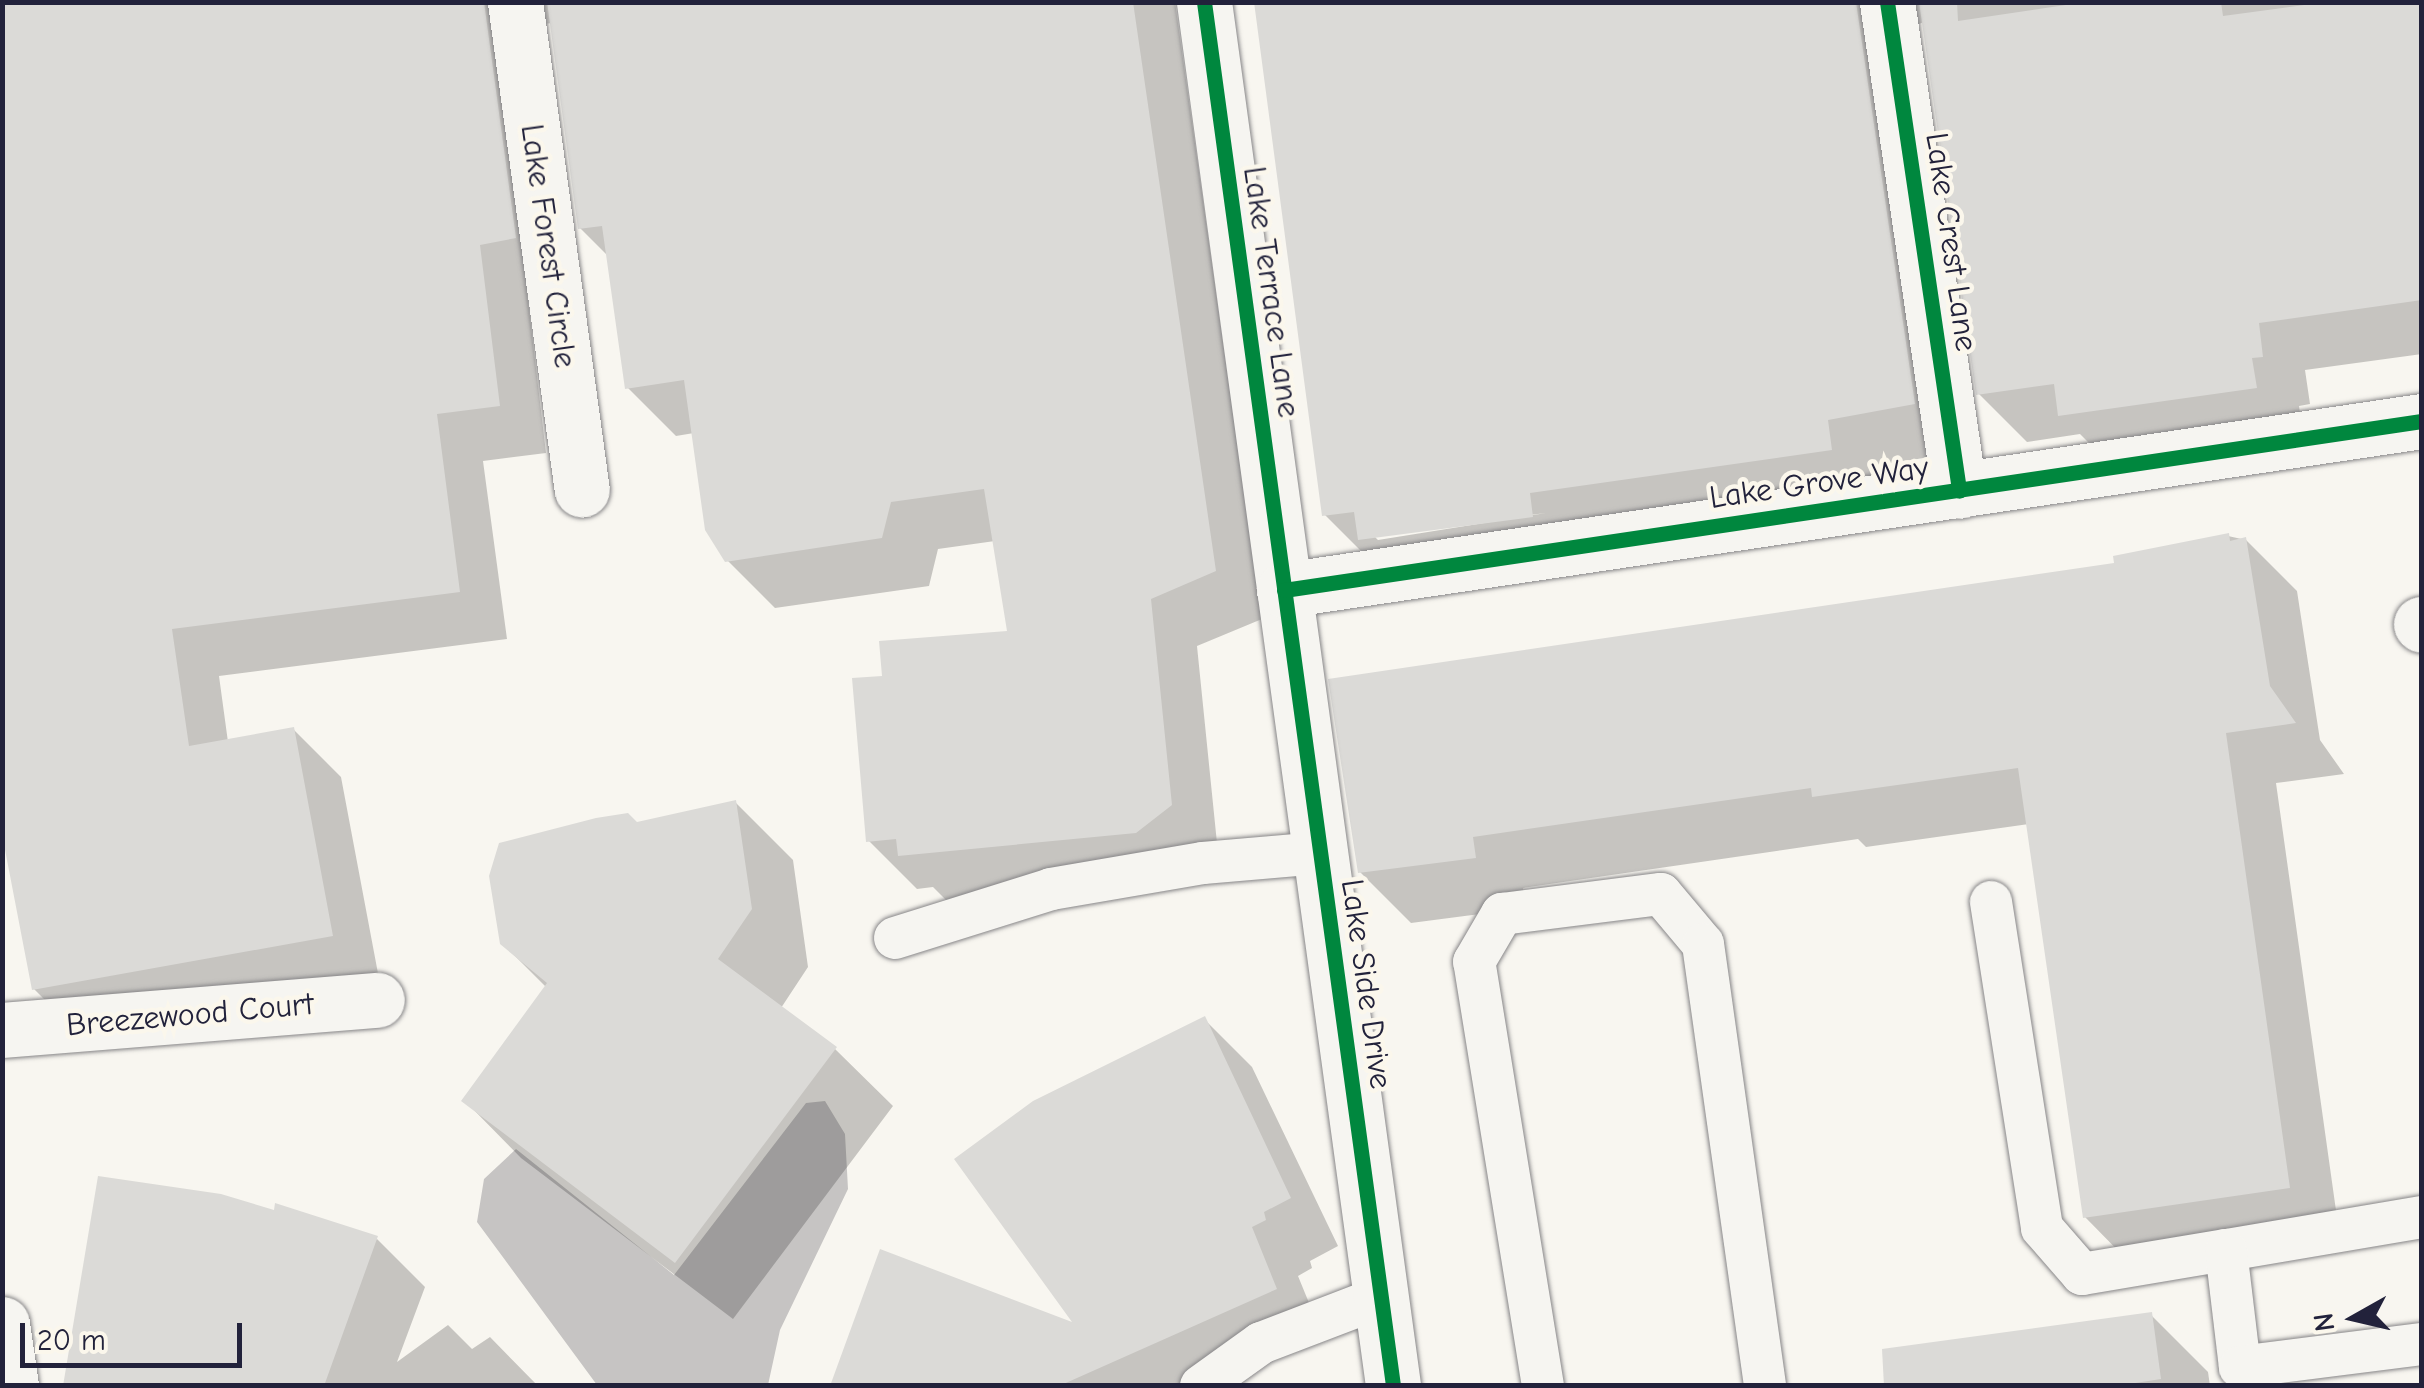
<!DOCTYPE html>
<html>
<head>
<meta charset="utf-8">
<style>
	body { margin:0 }
	#map { position:relative; width:2424px; height:1388px; overflow:hidden; background:#f8f6f0; font-family:"Comic Neue",sans-serif }
	div>[style] { position:absolute }
	.water>* { inset:0; background:#c6c4c3 }
	.shadow>* { inset:0; background:#0003 }
	.building>* { inset:0; background:#dbdad7 }
	.roads { filter:drop-shadow(0 0 2px #878688) drop-shadow(0 0 2px #878688) }
	.service>* { height:42px; margin:-21px; padding:0 21px; transform-origin:21px; border-radius:21px; background:#f6f5f1 }
	.minor>* { height:55px; margin:-27.5px; padding:0 27.5px; transform-origin:27.5px; border-radius:27.5px; background:#f6f5f1 }
	.cycleway>* { height:15px; margin:-7.5px; padding:0 7.5px; transform-origin:7.5px; border-radius:7.5px; background:#00873e }
	span { translate:-50% -50%; white-space:nowrap; text-align:center; line-height:1.15; -webkit-text-stroke:9px #fbf7ec; paint-order:stroke }
	.street-label { font-size:32px; color:#22223b }
	.frame { position:absolute; inset:0; border:5px solid #22223b; pointer-events:none }
	.north { position:absolute; left:2304px; top:1268px; width:100px; height:100px; -webkit-text-stroke:8px #fbf7ec; paint-order:stroke; rotate:262deg; font-size:28px; font-weight:700; line-height:40px; text-align:center; color:#22223b }
	.north::after { content:''; display:block; margin:auto; width:35px; height:45px; background:#22223b; clip-path:polygon(50% 0,100% 100%,50% 72%,0 100%) }
	.scale { position:absolute; left:20px; top:1323px; width:222px; height:45px; box-sizing:border-box; border:5px solid #22223b; border-top:0; padding-left:12px; font-size:30px; line-height:35px; white-space:nowrap; color:#22223b; -webkit-text-stroke:8px #fbf7ec; paint-order:stroke }
</style>
</head>
<body>
<div id="map">
	<div class="water">
		<i style="clip-path:polygon(825px 1101px,845px 1134px,848px 1189px,780px 1330px,768px 1385px,597px 1385px,477px 1222px,484px 1179px,516px 1149px,674px 1275px,806px 1103px)"></i>
	</div>
	<div class="shadow">
		<i style="clip-path:polygon(2px 2px,1175px 2px,1262px 619px,1197px 646px,1218px 853px,949px 903px,933px 887px,917px 889px,869px 841px,884px 678px,1009px 634px,995px 541px,938px 549px,929px 586px,775px 608px,727px 560px,694px 433px,676px 436px,628px 388px,609px 257px,580px 228px,552px 23px,544px 24px,563px 285px,527px 292px,546px 453px,483px 461px,507px 639px,219px 676px,228px 742px,293px 729px,341px 777px,380px 984px,82px 1037px,34px 989px)"></i>
		<i style="clip-path:polygon(evenodd,1256px 2px,2422px 2px,2422px 354px,2305px 370px,2310px 404px,2299px 406px,2303px 435px,2108px 462px,2080px 434px,2027px 442px,1979px 394px,1924px 22px,1914px 26px,1961px 451px,1874px 467px,1879px 498px,1373px 563px,1325px 515px,1256px 2px,1546px 513px,1378px 540px,1373px 535px,1546px 513px)"></i>
		<i style="clip-path:polygon(2228px 536px,2246px 540px,2297px 591px,2320px 740px,2344px 774px,2276px 783px,2340px 1239px,2136px 1269px,2085px 1217px,2029px 824px,1866px 847px,1858px 839px,1523px 888px,1526px 908px,1411px 923px,1360px 872px,2116px 565px)"></i>
		<i style="clip-path:polygon(736px 803px,793px 860px,808px 967px,781px 1008px,835px 1049px,893px 1106px,733px 1319px,521px 1158px,464px 1100px,547px 988px,502px 943px,636px 824px)"></i>
		<i style="clip-path:polygon(1204px 1019px,1252px 1067px,1338px 1246px,1310px 1261px,1312px 1268px,1298px 1276px,1323px 1337px,1220px 1386px,846px 1386px,1078px 1327px)"></i>
		<i style="clip-path:polygon(377px 1239px,425px 1287px,397px 1362px,448px 1325px,472px 1349px,490px 1337px,538px 1386px,70px 1386px)"></i>
		<i style="clip-path:polygon(2151px 1315px,2208px 1372px,2210px 1386px,1956px 1386px)"></i>
	</div>
	<div class="building">
		<i style="clip-path:polygon(2px 2px,484px 2px,516px 238px,480px 245px,500px 406px,437px 414px,460px 592px,172px 629px,189px 746px,294px 727px,333px 936px,32px 990px,2px 834px)"></i>
		<i style="clip-path:polygon(547px 2px,1133px 2px,1216px 571px,1151px 599px,1172px 805px,1136px 833px,898px 856px,896px 839px,866px 842px,852px 678px,882px 676px,879px 641px,1007px 631px,984px 489px,891px 502px,882px 538px,725px 562px,705px 530px,684px 380px,625px 389px,602px 226px,578px 229px)"></i>
		<i style="clip-path:polygon(1254px 2px,1856px 2px,1915px 404px,1828px 420px,1832px 450px,1530px 493px,1533px 517px,1358px 540px,1354px 512px,1322px 516px)"></i>
		<i style="clip-path:polygon(1919px 2px,1957px 2px,1958px 21px,2086px 2px,2221px 2px,2223px 16px,2326px 2px,2422px 2px,2422px 300px,2259px 323px,2263px 357px,2252px 358px,2257px 388px,2058px 416px,2054px 384px,1976px 395px)"></i>
		<i style="clip-path:polygon(2229px 533px,2230px 541px,2246px 537px,2270px 686px,2296px 723px,2226px 733px,2290px 1188px,2083px 1218px,2018px 768px,1812px 797px,1811px 788px,1473px 837px,1476px 858px,1358px 873px,1328px 679px,2114px 563px,2113px 556px)"></i>
		<i style="clip-path:polygon(736px 800px,752px 909px,718px 959px,837px 1047px,675px 1263px,461px 1101px,547px 983px,500px 944px,489px 876px,499px 843px,596px 818px,628px 813px,637px 822px)"></i>
		<i style="clip-path:polygon(1205px 1016px,1291px 1198px,1264px 1212px,1266px 1220px,1252px 1227px,1277px 1289px,1059px 1386px,830px 1386px,880px 1249px,1072px 1322px,954px 1159px,1033px 1101px)"></i>
		<i style="clip-path:polygon(98px 1176px,221px 1194px,274px 1210px,275px 1203px,378px 1236px,324px 1386px,63px 1386px)"></i>
		<i style="clip-path:polygon(2152px 1312px,2161px 1379px,2116px 1386px,1884px 1386px,1882px 1349px)"></i>
	</div>
	<div class="roads">
		<div class="service">
			<i style="left:1991px;top:902px;width:330px;rotate:81.1deg"></i>
			<i style="left:2042px;top:1228px;width:61px;rotate:49deg"></i>
			<i style="left:2082px;top:1274px;width:146px;rotate:-9.5deg"></i>
			<i style="left:895px;top:938px;width:164px;rotate:-17.4deg"></i>
			<i style="left:1051px;top:889px;width:154px;rotate:-9.7deg"></i>
			<i style="left:1203px;top:863px;width:117px;rotate:-4.9deg"></i>
			<i style="left:2422px;top:1217px;width:199px;rotate:170.4deg"></i>
			<i style="left:2226px;top:1250px;width:118px;rotate:83.2deg"></i>
			<i style="left:2240px;top:1367px;width:183px;rotate:-7.2deg"></i>
			<i style="left:1201px;top:1386px;width:74px;rotate:-35.6deg"></i>
			<i style="left:1261px;top:1343px;width:129px;rotate:-21deg"></i>
			<i style="left:1543px;top:1386px;width:430px;rotate:-99.2deg"></i>
			<i style="left:1474px;top:962px;width:56px;rotate:-59.7deg"></i>
			<i style="left:1502px;top:914px;width:160px;rotate:-7.2deg"></i>
			<i style="left:1661px;top:894px;width:65px;rotate:50deg"></i>
			<i style="left:1703px;top:944px;width:446px;rotate:82deg"></i>
		</div>
		<div class="minor">
			<i style="left:515px;top:2px;width:492px;rotate:82.2deg"></i>
			<i style="left:1204px;top:2px;width:1397px;rotate:82.22deg"></i>
			<i style="left:1887px;top:2px;width:494px;rotate:81.6deg"></i>
			<i style="left:1284px;top:590px;width:1150px;rotate:-8.45deg"></i>
			<i style="left:2421px;top:624px;width:1px;rotate:45deg"></i>
			<i style="left:2px;top:1030px;width:376px;rotate:-4.6deg"></i>
			<i style="left:2px;top:1324px;width:63px;rotate:81.7deg"></i>
		</div>
	</div>
	<div class="cycleway">
		<i style="left:1204px;top:2px;width:1397px;rotate:82.22deg"></i>
		<i style="left:1887px;top:2px;width:494px;rotate:81.6deg"></i>
		<i style="left:1284px;top:590px;width:1150px;rotate:-8.45deg"></i>
	</div>
	<div class="street-label">
		<span style="left:1951px;top:242px;rotate:82deg">Lake Crest Lane</span>
		<span style="left:548px;top:246px;rotate:82deg">Lake Forest Circle</span>
		<span style="left:1271px;top:292px;rotate:82deg">Lake Terrace Lane</span>
		<span style="left:1819px;top:483px;rotate:-8deg">Lake Grove Way</span>
		<span style="left:1366px;top:984px;rotate:82deg">Lake Side Drive</span>
		<span style="left:190px;top:1015px;rotate:-5deg">Breezewood Court</span>
	</div>
	<div class="frame"></div>
	<div class="north">N</div>
	<div class="scale">20 m</div>
</div>
</body>
</html>
